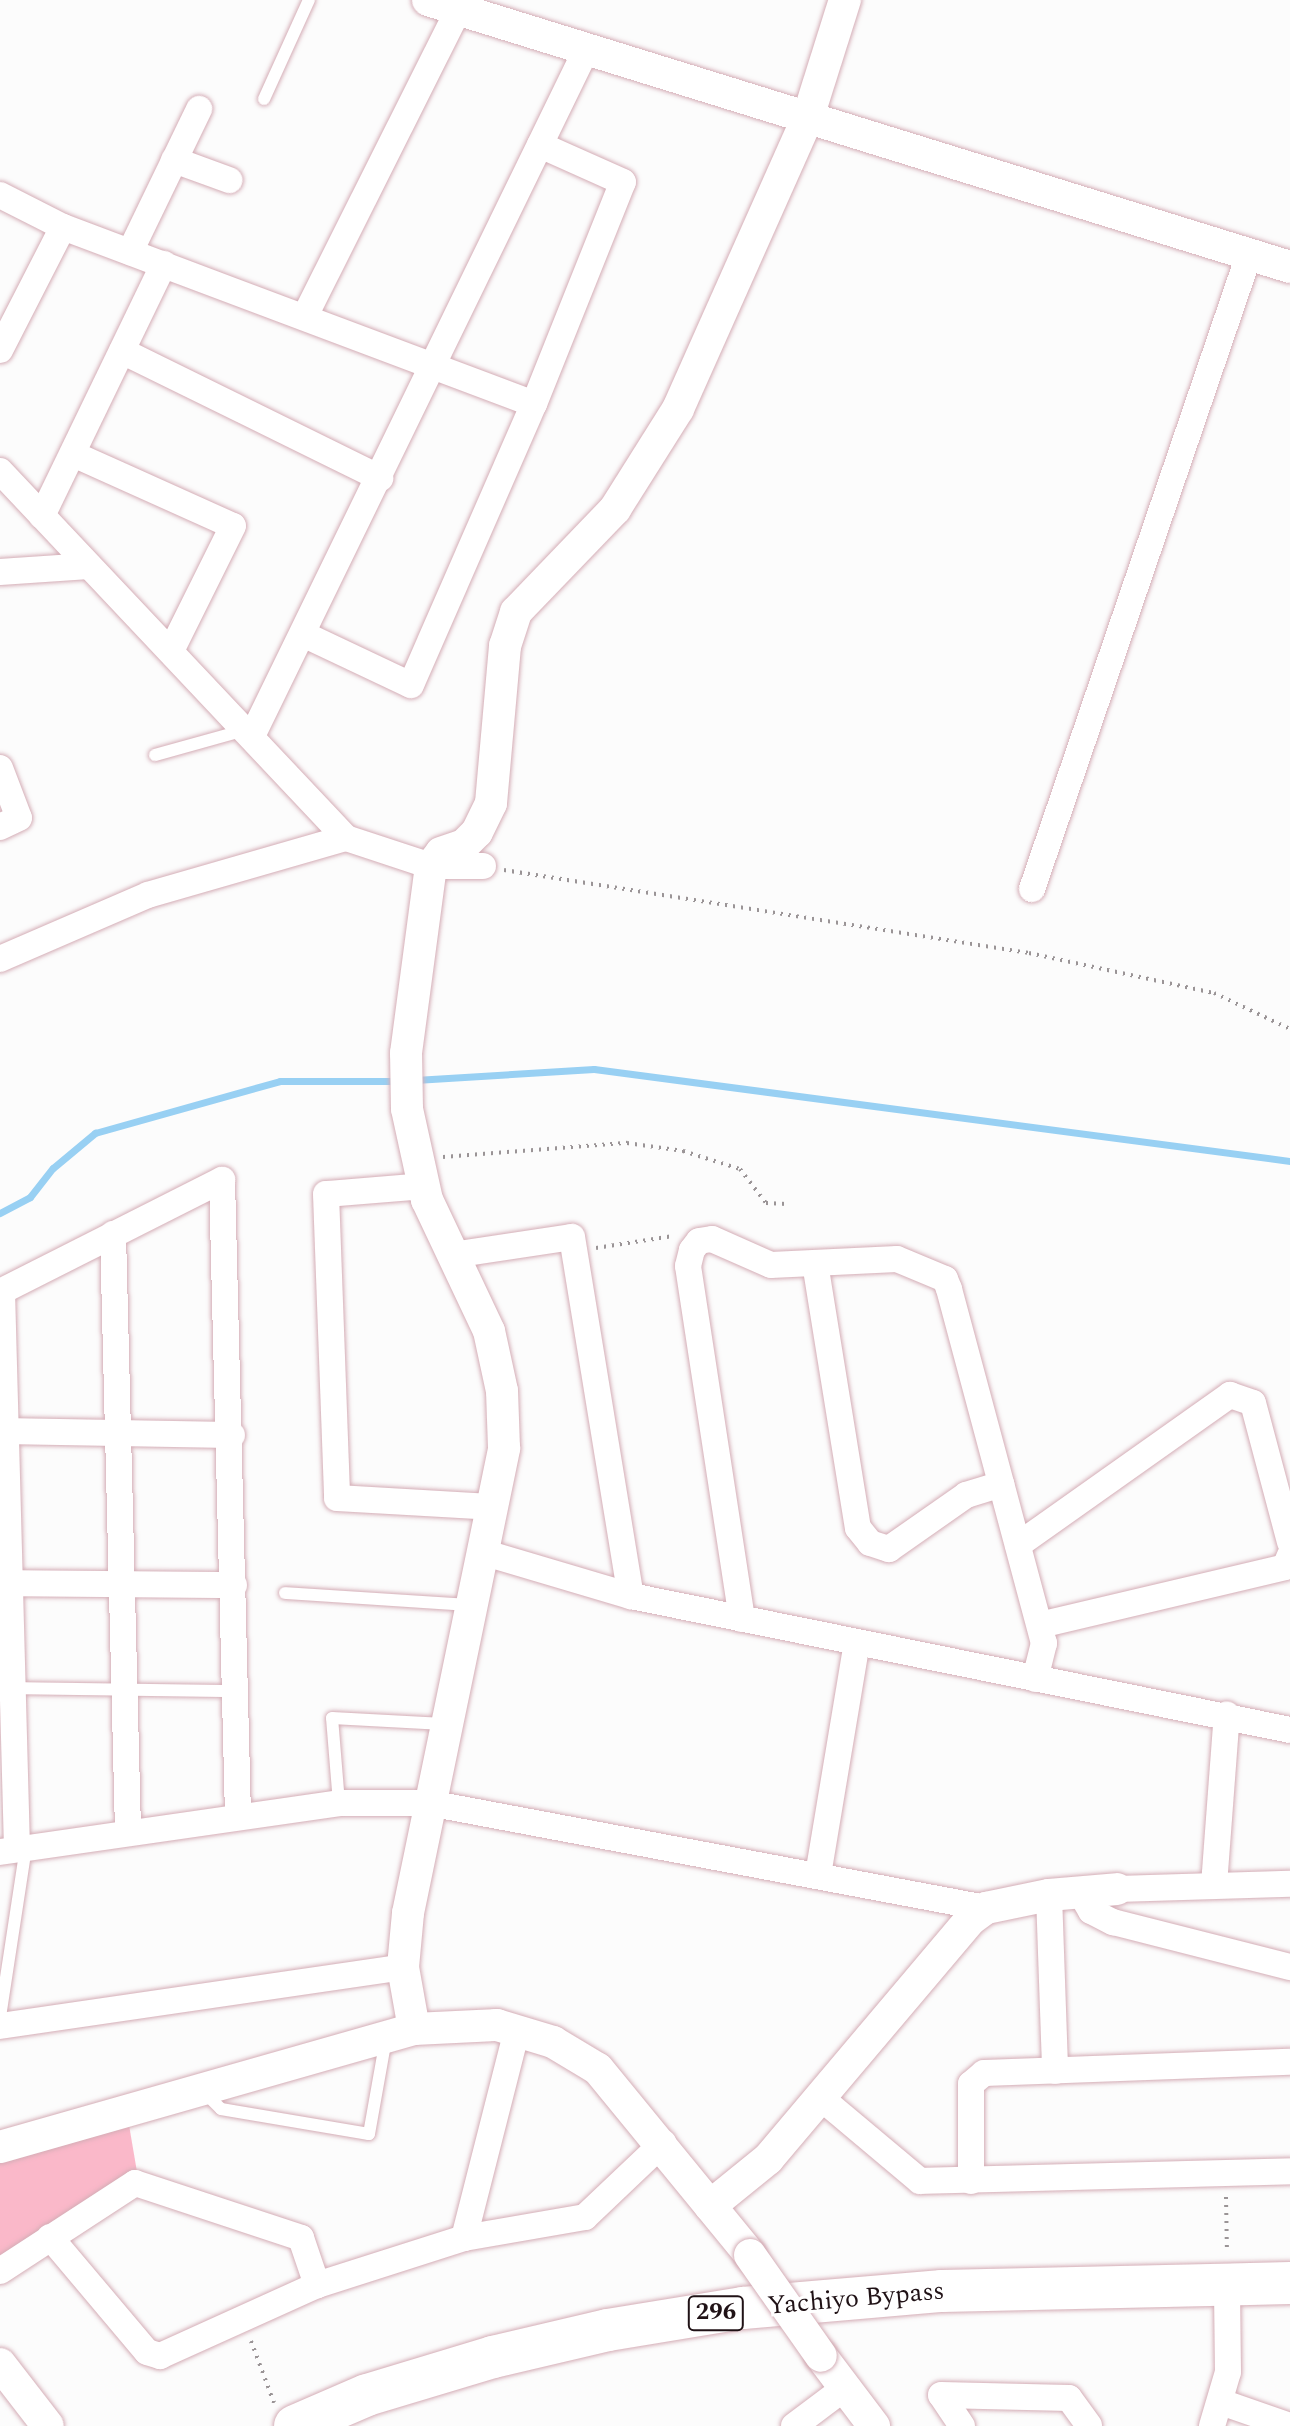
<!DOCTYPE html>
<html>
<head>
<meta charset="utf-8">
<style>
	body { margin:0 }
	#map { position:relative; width:1290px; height:2426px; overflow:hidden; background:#fcfcfc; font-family:Spectral,serif }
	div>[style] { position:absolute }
	.green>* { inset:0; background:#fab8c9 }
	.stream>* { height:7px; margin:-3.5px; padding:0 3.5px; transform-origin:3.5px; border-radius:3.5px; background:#98d0f3 }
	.path>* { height:4px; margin-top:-2px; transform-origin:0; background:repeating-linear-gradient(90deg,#9a9496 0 2px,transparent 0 8px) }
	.roads { filter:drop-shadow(0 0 2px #d4adb6) drop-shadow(0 0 2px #d4adb6) }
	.service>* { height:12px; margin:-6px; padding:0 6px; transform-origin:6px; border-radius:6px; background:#fff }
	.minor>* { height:26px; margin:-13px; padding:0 13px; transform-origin:13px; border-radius:13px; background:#fff }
	.tertiary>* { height:32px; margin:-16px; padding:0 16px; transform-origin:16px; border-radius:16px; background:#fff }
	.trunk>* { height:42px; margin:-21px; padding:0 21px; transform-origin:21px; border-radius:21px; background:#fff }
	.bridges { filter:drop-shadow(0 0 2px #d4adb6) drop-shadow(0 0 2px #d4adb6) }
	.tertiary-bridge>* { height:32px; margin:-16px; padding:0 16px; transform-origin:16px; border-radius:16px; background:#fff }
	span { translate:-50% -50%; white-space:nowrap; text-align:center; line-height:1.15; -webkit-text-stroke:6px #fff; paint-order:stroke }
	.shield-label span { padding:2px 6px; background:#fff; border:2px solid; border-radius:6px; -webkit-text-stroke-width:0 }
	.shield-label { font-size:24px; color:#201216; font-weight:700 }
	.street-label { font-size:26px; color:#201216 }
</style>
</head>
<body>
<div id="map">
	<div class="green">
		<i style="clip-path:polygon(128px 2119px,137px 2172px,0 2256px,0 2158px)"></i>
	</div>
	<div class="stream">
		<i style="left:415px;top:1080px;width:179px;rotate:-3.5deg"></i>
		<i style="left:594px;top:1069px;width:702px;rotate:7.53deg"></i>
		<i style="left:0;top:1213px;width:34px;rotate:-28deg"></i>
		<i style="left:30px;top:1197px;width:37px;rotate:-52deg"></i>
		<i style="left:53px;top:1168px;width:55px;rotate:-39.8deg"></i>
		<i style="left:95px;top:1133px;width:192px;rotate:-15.7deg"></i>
		<i style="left:280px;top:1081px;width:118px"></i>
	</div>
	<div class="path">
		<i style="left:504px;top:870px;width:532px;rotate:8.98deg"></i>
		<i style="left:1029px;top:953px;width:189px;rotate:12.2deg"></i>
		<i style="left:1214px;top:993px;width:84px;rotate:25.3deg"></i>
		<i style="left:443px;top:1157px;width:185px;rotate:-4.4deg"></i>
		<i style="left:627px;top:1143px;width:57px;rotate:8.1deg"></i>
		<i style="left:683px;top:1151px;width:60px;rotate:17.5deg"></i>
		<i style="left:740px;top:1169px;width:43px;rotate:52.6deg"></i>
		<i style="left:766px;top:1203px;width:21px;rotate:3deg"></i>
		<i style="left:596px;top:1248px;width:78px;rotate:-8.9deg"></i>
		<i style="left:1226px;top:2197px;width:55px;rotate:89deg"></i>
		<i style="left:251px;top:2341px;width:66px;rotate:69.6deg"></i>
	</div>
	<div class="roads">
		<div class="service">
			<i style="left:264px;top:99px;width:109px;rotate:-65.6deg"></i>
			<i style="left:155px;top:755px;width:93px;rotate:-15.5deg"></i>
			<i style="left:285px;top:1593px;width:186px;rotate:3.7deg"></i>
			<i style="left:11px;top:1688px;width:225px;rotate:0.8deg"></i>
			<i style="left:339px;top:1803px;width:85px;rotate:-94.7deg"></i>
			<i style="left:332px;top:1718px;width:112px;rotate:3.1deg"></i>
			<i style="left:0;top:2017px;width:172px;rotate:-81.3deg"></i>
			<i style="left:202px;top:2090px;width:27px;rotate:45deg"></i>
			<i style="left:221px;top:2109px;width:150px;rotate:9.6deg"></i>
			<i style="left:369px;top:2134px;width:97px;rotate:-79.9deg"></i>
		</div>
		<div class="minor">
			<i style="left:174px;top:160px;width:59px;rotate:20deg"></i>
			<i style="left:0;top:195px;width:71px;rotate:26.9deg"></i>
			<i style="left:63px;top:227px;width:503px;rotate:20.6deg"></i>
			<i style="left:130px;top:252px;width:159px;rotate:-64.2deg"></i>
			<i style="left:305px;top:316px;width:342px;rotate:-63.4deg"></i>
			<i style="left:0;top:350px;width:138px;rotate:-62.9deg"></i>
			<i style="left:122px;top:351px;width:288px;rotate:26.2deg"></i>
			<i style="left:73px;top:454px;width:175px;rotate:24.2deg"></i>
			<i style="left:233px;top:526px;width:140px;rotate:116.4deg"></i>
			<i style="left:0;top:471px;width:504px;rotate:46.69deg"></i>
			<i style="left:346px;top:838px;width:89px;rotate:18.2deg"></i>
			<i style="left:431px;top:866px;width:52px"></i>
			<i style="left:42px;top:516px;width:280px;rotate:-64.2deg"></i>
			<i style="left:0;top:572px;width:89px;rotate:-3.9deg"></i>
			<i style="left:303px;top:634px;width:119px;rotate:25.3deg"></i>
			<i style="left:411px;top:685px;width:307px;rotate:-66.4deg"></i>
			<i style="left:534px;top:404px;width:239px;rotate:-68.2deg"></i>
			<i style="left:623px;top:182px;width:91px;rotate:-156deg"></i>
			<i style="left:253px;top:734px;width:759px;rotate:-64.04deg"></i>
			<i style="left:0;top:768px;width:53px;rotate:69.2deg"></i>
			<i style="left:19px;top:818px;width:21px;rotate:155deg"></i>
			<i style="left:1032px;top:889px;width:670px;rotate:-71.11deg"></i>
			<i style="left:0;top:959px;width:161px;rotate:-23.4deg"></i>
			<i style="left:148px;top:895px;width:206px;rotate:-16.1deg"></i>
			<i style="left:424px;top:1186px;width:98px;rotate:175.3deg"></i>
			<i style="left:326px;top:1194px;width:304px;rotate:87.9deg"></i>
			<i style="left:337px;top:1498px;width:154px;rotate:3.3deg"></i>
			<i style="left:113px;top:1234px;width:596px;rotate:88.56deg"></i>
			<i style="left:453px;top:1255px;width:120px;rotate:-8.6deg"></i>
			<i style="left:572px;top:1237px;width:364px;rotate:80.7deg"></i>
			<i style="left:815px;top:1263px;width:268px;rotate:80.8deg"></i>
			<i style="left:858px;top:1528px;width:19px;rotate:51deg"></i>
			<i style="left:870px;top:1543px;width:20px;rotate:18deg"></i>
			<i style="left:889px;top:1549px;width:94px;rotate:-35deg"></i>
			<i style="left:966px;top:1495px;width:37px;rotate:-17deg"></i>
			<i style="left:2px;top:1291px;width:558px;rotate:88.46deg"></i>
			<i style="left:0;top:1292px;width:249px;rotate:-26.8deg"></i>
			<i style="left:222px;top:1180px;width:636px;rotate:88.56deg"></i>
			<i style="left:0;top:1431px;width:232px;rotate:1deg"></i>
			<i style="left:1018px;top:1545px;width:260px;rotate:-35.3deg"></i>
			<i style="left:1230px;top:1395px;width:24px;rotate:19deg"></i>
			<i style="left:1253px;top:1403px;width:144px;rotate:75.1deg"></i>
			<i style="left:482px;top:1552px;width:155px;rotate:16.5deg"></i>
			<i style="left:631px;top:1596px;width:672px;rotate:11.49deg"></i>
			<i style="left:0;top:1583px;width:234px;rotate:0.5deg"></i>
			<i style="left:742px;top:1619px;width:357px;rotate:-98.7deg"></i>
			<i style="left:688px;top:1266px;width:16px;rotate:-76deg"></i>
			<i style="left:692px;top:1250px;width:11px;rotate:-52deg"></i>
			<i style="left:699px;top:1241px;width:13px;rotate:-9deg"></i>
			<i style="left:712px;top:1239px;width:64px;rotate:23.8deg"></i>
			<i style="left:771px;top:1265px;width:126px;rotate:-2.7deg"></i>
			<i style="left:897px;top:1259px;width:52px;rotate:22.6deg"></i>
			<i style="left:945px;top:1279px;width:11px;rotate:68deg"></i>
			<i style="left:949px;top:1289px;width:367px;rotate:75deg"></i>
			<i style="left:1044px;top:1643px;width:37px;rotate:104deg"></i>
			<i style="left:1040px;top:1625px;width:252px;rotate:-13.3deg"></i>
			<i style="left:1285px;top:1567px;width:13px;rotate:-67deg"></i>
			<i style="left:0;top:1852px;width:343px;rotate:-8.2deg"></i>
			<i style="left:339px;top:1803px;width:90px"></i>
			<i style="left:429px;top:1803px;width:567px;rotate:10.68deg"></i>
			<i style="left:818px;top:1875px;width:235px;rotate:-80.5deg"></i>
			<i style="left:1214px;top:1885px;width:171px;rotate:-85.7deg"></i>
			<i style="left:1117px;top:1889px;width:173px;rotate:-1.7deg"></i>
			<i style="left:1080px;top:1892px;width:22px;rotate:60deg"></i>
			<i style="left:1091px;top:1911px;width:25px;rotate:27deg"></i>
			<i style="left:1113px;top:1922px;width:183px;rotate:14.3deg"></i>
			<i style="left:1049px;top:1895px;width:176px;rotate:88deg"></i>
			<i style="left:0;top:2026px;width:407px;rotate:-8.3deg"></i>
			<i style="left:821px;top:2098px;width:129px;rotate:40deg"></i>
			<i style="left:920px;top:2181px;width:370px;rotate:-1.5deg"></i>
			<i style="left:971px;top:2181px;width:97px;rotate:-90deg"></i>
			<i style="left:971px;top:2084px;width:17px;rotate:-40deg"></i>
			<i style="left:984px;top:2073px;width:306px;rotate:-2.1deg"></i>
			<i style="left:50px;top:2237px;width:150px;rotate:49.9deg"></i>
			<i style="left:147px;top:2352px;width:14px;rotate:17deg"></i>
			<i style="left:160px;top:2356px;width:172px;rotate:-24.3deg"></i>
			<i style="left:317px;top:2285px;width:154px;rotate:-17.7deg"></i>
			<i style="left:464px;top:2238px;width:123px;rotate:-9.8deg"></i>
			<i style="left:585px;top:2217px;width:108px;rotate:-43.5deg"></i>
			<i style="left:464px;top:2238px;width:215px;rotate:-75.7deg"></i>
			<i style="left:0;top:2271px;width:161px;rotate:-33.1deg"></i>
			<i style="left:135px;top:2183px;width:175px;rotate:18.3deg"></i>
			<i style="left:301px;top:2238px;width:50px;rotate:71.2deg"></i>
			<i style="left:1221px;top:2402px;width:73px;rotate:19.2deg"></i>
			<i style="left:794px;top:2426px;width:65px;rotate:-36.9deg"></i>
			<i style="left:962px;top:2426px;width:37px;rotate:-124deg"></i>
			<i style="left:941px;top:2395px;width:128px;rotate:1.3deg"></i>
			<i style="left:1069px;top:2398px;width:34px;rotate:54deg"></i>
			<i style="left:1212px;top:2426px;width:56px;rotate:-73.5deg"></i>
			<i style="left:1228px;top:2372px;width:86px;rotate:-90.7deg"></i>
		</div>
		<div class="tertiary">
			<i style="left:428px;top:0;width:902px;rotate:17.21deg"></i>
			<i style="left:414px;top:2029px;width:63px;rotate:-100.1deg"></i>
			<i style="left:403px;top:1967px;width:54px;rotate:-84.7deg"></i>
			<i style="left:408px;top:1913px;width:475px;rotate:-78.3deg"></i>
			<i style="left:504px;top:1448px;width:57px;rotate:-92deg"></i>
			<i style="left:502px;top:1391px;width:61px;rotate:-102.2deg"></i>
			<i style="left:489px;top:1331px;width:145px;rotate:-115.3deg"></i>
			<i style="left:427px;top:1200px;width:93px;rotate:-102.4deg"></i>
			<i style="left:407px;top:1109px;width:56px;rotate:-91deg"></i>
			<i style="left:406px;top:1053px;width:189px;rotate:-82.4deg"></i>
			<i style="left:431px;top:866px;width:16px;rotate:-52deg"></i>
			<i style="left:441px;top:853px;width:24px;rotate:-19deg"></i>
			<i style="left:464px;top:845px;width:18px;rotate:-45deg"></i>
			<i style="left:477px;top:832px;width:32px;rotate:-64deg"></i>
			<i style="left:491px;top:803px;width:158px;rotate:-84.9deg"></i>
			<i style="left:505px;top:646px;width:36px;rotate:-72deg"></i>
			<i style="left:516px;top:612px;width:143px;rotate:-46.1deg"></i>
			<i style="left:615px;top:509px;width:118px;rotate:-57.8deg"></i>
			<i style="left:678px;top:409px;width:320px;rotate:-66deg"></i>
			<i style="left:808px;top:117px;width:123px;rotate:-72.5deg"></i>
			<i style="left:0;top:2147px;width:430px;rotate:-15.9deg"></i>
			<i style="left:414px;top:2029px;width:83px;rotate:-2.8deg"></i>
			<i style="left:497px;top:2025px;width:59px;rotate:16.9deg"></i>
			<i style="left:553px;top:2042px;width:52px;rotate:31deg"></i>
			<i style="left:598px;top:2069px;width:240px;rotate:50.7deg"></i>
			<i style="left:710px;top:2206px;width:75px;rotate:-39deg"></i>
			<i style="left:768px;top:2159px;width:314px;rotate:-49.8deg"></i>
			<i style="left:971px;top:1919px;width:19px;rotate:-36deg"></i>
			<i style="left:986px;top:1908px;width:64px;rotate:-11.7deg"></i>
			<i style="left:1049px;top:1895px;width:68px;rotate:-5deg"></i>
			<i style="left:821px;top:2356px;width:88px;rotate:52.9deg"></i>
			<i style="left:0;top:2364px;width:78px;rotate:52.3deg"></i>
		</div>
		<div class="trunk">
			<i style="left:295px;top:2426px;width:78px;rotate:-23.3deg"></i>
			<i style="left:367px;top:2395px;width:132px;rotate:-16.8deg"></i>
			<i style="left:493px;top:2357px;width:118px;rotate:-13.2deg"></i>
			<i style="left:608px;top:2330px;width:137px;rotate:-9.3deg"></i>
			<i style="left:743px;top:2308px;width:200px;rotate:-4.9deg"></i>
			<i style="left:942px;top:2291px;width:348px;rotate:-1.3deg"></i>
		</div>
	</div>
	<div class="bridges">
		<div class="tertiary-bridge">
			<i style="left:750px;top:2255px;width:123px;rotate:54.9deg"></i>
		</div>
	</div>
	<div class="shield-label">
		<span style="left:716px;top:2313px">296</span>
	</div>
	<div class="street-label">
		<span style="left:856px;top:2299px;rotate:-5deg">Yachiyo Bypass</span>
	</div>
</div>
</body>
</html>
